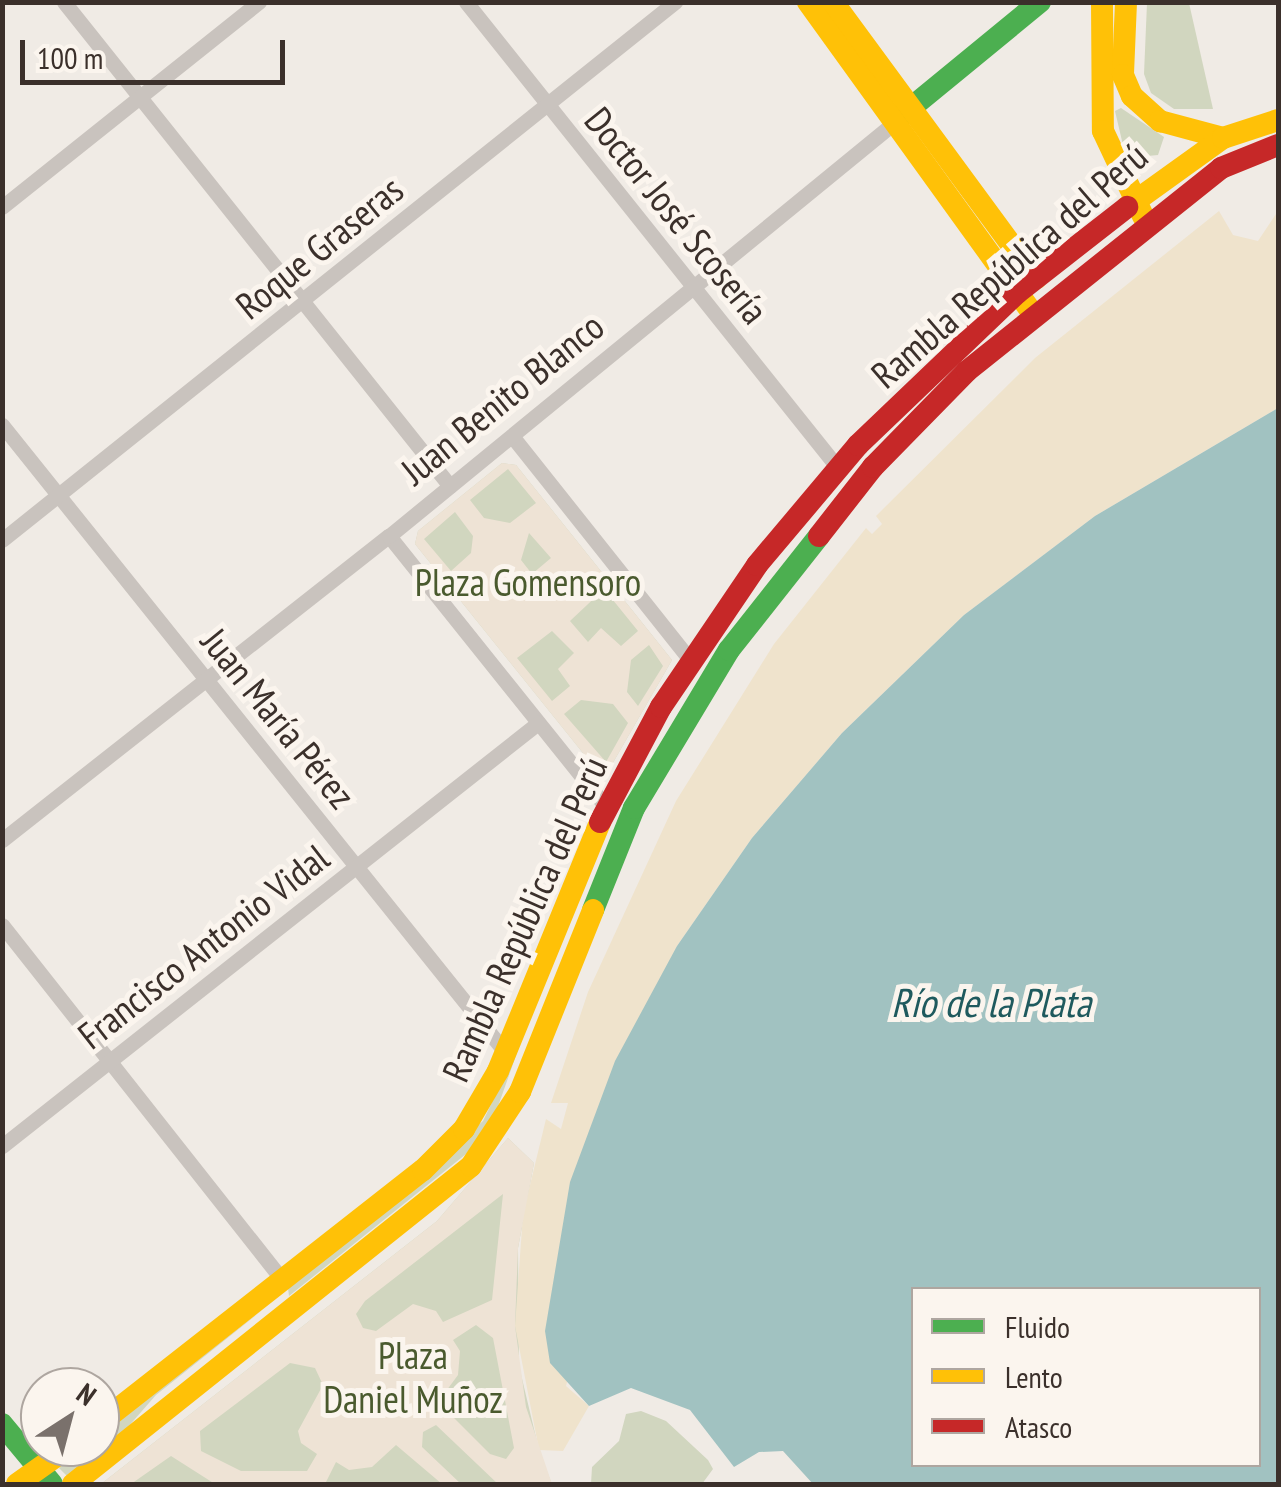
<!DOCTYPE html>
<html>
<head>
<meta charset="utf-8">
<style>
	body { margin:0 }
	#map { position:relative; width:1281px; height:1487px; overflow:hidden; background:#f0ebe5; font-family:"PT Sans Narrow",sans-serif }
	div>[style] { position:absolute }
	.green>* { inset:0; background:#d1d6bf }
	.sand>* { inset:0; background:#efe3cc }
	.plaza>* { inset:0; background:#eee3d5 }
	.water>* { inset:0; background:#a1c2c1 }
	.street>* { height:15px; margin:-7.5px; padding:0 7.5px; transform-origin:7.5px; border-radius:7.5px; background:#c9c3be }
	.fast>* { height:22px; margin:-11px; padding:0 11px; transform-origin:11px; border-radius:11px; background:#4caf50 }
	.slow>* { height:22px; margin:-11px; padding:0 11px; transform-origin:11px; border-radius:11px; background:#ffc107 }
	.jam>* { height:22px; margin:-11px; padding:0 11px; transform-origin:11px; border-radius:11px; background:#c62828 }
	span { translate:-50% -50%; white-space:nowrap; text-align:center; line-height:1.15; -webkit-text-stroke:10px #fbf5ee; paint-order:stroke }
	.street-label { font-size:38px; color:#3b302b }
	.park-label { font-size:38px; color:#4a5a2e }
	.water-label { font-size:40px; color:#1f5a5e; font-style:italic }
	.frame { position:absolute; inset:0; border:5px solid #3b302b; pointer-events:none }
	.legend { position:absolute; left:911px; top:1287px; width:350px; height:180px; box-sizing:border-box; background:#fbf5ee; border:2px solid #aea6a0; margin:0; padding:12px 18px; list-style:none; font-size:30px; color:#3b302b }
	.legend li { display:flex; align-items:center; gap:20px; height:50px }
	.legend b { width:50px; border:2px solid #aea6a0 }
	.north { position:absolute; left:20px; top:1367px; width:100px; height:100px; box-sizing:border-box; background:#fbf5ee; border:2px solid #aea6a0; border-radius:50%; rotate:36deg; font-size:28px; font-weight:700; line-height:40px; text-align:center; color:#3b302b }
	.north::after { content:''; display:block; margin:auto; width:35px; height:45px; background:#7a716c; clip-path:polygon(50% 0,100% 100%,50% 72%,0 100%) }
	.scale { position:absolute; left:20px; top:40px; width:265px; height:45px; box-sizing:border-box; border:5px solid #3b302b; border-top:0; padding-left:12px; font-size:30px; line-height:35px; white-space:nowrap; color:#3b302b; -webkit-text-stroke:8px #fbf5ee; paint-order:stroke }
</style>
</head>
<body>
<div id="map">
	<div class="green">
		<i style="clip-path:polygon(1147px 3px,1189px 3px,1213px 109px,1174px 109px,1151px 93px,1144px 74px)"></i>
		<i style="clip-path:polygon(1121px 108px,1164px 137px,1158px 155px,1126px 158px,1115px 111px)"></i>
		<i style="clip-path:polygon(502px 463px,516px 465px,672px 660px,607px 773px,595px 768px,415px 544px,418px 531px)"></i>
		<i style="clip-path:polygon(519px 1047px,496px 1112px,471px 1150px,289px 1296px,288px 1288px,483px 1121px)"></i>
		<i style="clip-path:polygon(508px 1138px,534px 1163px,518px 1248px,519px 1366px,539px 1450px,551px 1482px,559px 1484px,101px 1484px,437px 1221px)"></i>
		<i style="clip-path:polygon(265px 1308px,156px 1395px,120px 1436px,69px 1478px,59px 1468px,85px 1447px,100px 1447px,100px 1435px)"></i>
		<i style="clip-path:polygon(641px 1411px,666px 1421px,708px 1460px,713px 1469px,702px 1484px,591px 1484px,592px 1467px,619px 1441px,626px 1414px)"></i>
	</div>
	<div class="sand">
		<i style="clip-path:polygon(1219px 211px,1233px 235px,1258px 241px,1278px 211px,1278px 408px,1095px 516px,964px 615px,842px 733px,752px 838px,677px 946px,566px 1386px,589px 1406px,563px 1451px,539px 1450px,515px 1326px,523px 1214px,546px 1119px,561px 1129px,568px 1103px,551px 1103px,588px 992px,676px 801px,774px 644px,866px 528px,872px 534px,882px 524px,876px 516px,1035px 358px)"></i>
	</div>
	<div class="plaza">
		<i style="clip-path:polygon(evenodd,502px 463px,516px 465px,672px 660px,607px 773px,595px 768px,415px 544px,418px 531px,502px 463px,508px 469px,536px 503px,510px 523px,484px 518px,470px 500px,508px 469px,502px 463px,455px 512px,473px 536px,471px 553px,451px 571px,424px 539px,455px 512px,502px 463px,529px 533px,551px 558px,532px 574px,521px 560px,529px 533px,502px 463px,604px 589px,638px 631px,621px 646px,601px 628px,588px 642px,570px 621px,604px 589px,502px 463px,552px 631px,574px 653px,558px 669px,570px 686px,552px 701px,517px 658px,552px 631px,502px 463px,649px 645px,663px 666px,638px 706px,627px 692px,631px 660px,649px 645px,502px 463px,581px 700px,613px 704px,628px 723px,606px 762px,564px 714px,581px 700px)"></i>
		<i style="clip-path:polygon(evenodd,508px 1138px,534px 1163px,518px 1248px,515px 1326px,526px 1407px,552px 1484px,498px 1484px,436px 1425px,423px 1432px,422px 1447px,461px 1484px,442px 1484px,396px 1445px,372px 1467px,349px 1470px,336px 1462px,325px 1484px,215px 1484px,171px 1456px,131px 1484px,101px 1484px,437px 1221px,508px 1138px,503px 1194px,492px 1300px,443px 1322px,436px 1311px,413px 1304px,376px 1331px,363px 1328px,356px 1314px,365px 1301px,503px 1194px,508px 1138px,476px 1325px,493px 1338px,514px 1448px,506px 1459px,490px 1454px,438px 1402px,458px 1375px,460px 1351px,453px 1340px,476px 1325px,508px 1138px,290px 1363px,315px 1368px,323px 1385px,298px 1431px,301px 1443px,317px 1454px,307px 1471px,241px 1471px,201px 1451px,200px 1431px,290px 1363px)"></i>
	</div>
	<div class="water">
		<i style="clip-path:polygon(evenodd,1278px 408px,1278px 1484px,813px 1484px,783px 1451px,759px 1452px,734px 1467px,690px 1410px,631px 1388px,589px 1406px,550px 1363px,545px 1331px,570px 1182px,615px 1061px,677px 946px,752px 838px,842px 733px,964px 615px,1095px 516px,1278px 408px,914px 1290px,1258px 1290px,1258px 1464px,914px 1464px,914px 1290px)"></i>
	</div>
	<div class="street">
		<i style="left:64px;top:2px;width:619px;rotate:51.43deg"></i>
		<i style="left:466px;top:2px;width:596px;rotate:51.4deg"></i>
		<i style="left:2px;top:207px;width:329px;rotate:-38.6deg"></i>
		<i style="left:2px;top:425px;width:804px;rotate:51.26deg"></i>
		<i style="left:512px;top:436px;width:286px;rotate:51.5deg"></i>
		<i style="left:389px;top:536px;width:347px;rotate:51.3deg"></i>
		<i style="left:2px;top:540px;width:862px;rotate:-38.64deg"></i>
		<i style="left:2px;top:840px;width:492px;rotate:-38.2deg"></i>
		<i style="left:389px;top:536px;width:654px;rotate:-39.29deg"></i>
		<i style="left:2px;top:925px;width:452px;rotate:51.7deg"></i>
		<i style="left:2px;top:1146px;width:683px;rotate:-38.28deg"></i>
	</div>
	<div class="fast">
		<i style="left:901px;top:116px;width:180px;rotate:-39.4deg"></i>
		<i style="left:593px;top:910px;width:110px;rotate:-68.1deg"></i>
		<i style="left:634px;top:808px;width:184px;rotate:-59deg"></i>
		<i style="left:729px;top:650px;width:145px;rotate:-51.7deg"></i>
		<i style="left:2px;top:1424px;width:78px;rotate:50.2deg"></i>
	</div>
	<div class="slow">
		<i style="left:808px;top:2px;width:377px;rotate:54.2deg"></i>
		<i style="left:833px;top:2px;width:343px;rotate:53.7deg"></i>
		<i style="left:1102px;top:2px;width:129px;rotate:89.6deg"></i>
		<i style="left:1103px;top:131px;width:94px;rotate:64.8deg"></i>
		<i style="left:1126px;top:2px;width:73px;rotate:92.4deg"></i>
		<i style="left:1123px;top:75px;width:23px;rotate:67deg"></i>
		<i style="left:1132px;top:96px;width:38px;rotate:42deg"></i>
		<i style="left:1160px;top:121px;width:65px;rotate:15.1deg"></i>
		<i style="left:1127px;top:207px;width:118px;rotate:-35.7deg"></i>
		<i style="left:1223px;top:138px;width:58px;rotate:-18.1deg"></i>
		<i style="left:100px;top:1423px;width:410px;rotate:-38.1deg"></i>
		<i style="left:423px;top:1170px;width:58px;rotate:-45deg"></i>
		<i style="left:464px;top:1129px;width:67px;rotate:-59.6deg"></i>
		<i style="left:498px;top:1071px;width:269px;rotate:-67.7deg"></i>
		<i style="left:17px;top:1484px;width:64px;rotate:-35.4deg"></i>
		<i style="left:73px;top:1484px;width:509px;rotate:-38.62deg"></i>
		<i style="left:471px;top:1166px;width:89px;rotate:-56.5deg"></i>
		<i style="left:520px;top:1092px;width:196px;rotate:-68.1deg"></i>
	</div>
	<div class="jam">
		<i style="left:819px;top:536px;width:88px;rotate:-52deg"></i>
		<i style="left:873px;top:467px;width:134px;rotate:-45.6deg"></i>
		<i style="left:967px;top:371px;width:325px;rotate:-38.6deg"></i>
		<i style="left:1221px;top:168px;width:61px;rotate:-22deg"></i>
		<i style="left:600px;top:822px;width:130px;rotate:-62.1deg"></i>
		<i style="left:661px;top:707px;width:171px;rotate:-55.9deg"></i>
		<i style="left:757px;top:565px;width:157px;rotate:-49.9deg"></i>
		<i style="left:858px;top:445px;width:220px;rotate:-43.7deg"></i>
		<i style="left:1017px;top:293px;width:140px;rotate:-38deg"></i>
	</div>
	<div class="street-label">
		<span style="left:677px;top:215px;rotate:51deg">Doctor José Scosería</span>
		<span style="left:319px;top:247px;rotate:-39deg">Roque Graseras</span>
		<span style="left:1009px;top:265px;rotate:-41deg">Rambla República del Perú</span>
		<span style="left:502px;top:398px;rotate:-39deg">Juan Benito Blanco</span>
		<span style="left:279px;top:718px;rotate:51deg">Juan María Pérez</span>
		<span style="left:524px;top:919px;rotate:-66deg">Rambla República del Perú</span>
		<span style="left:203px;top:946px;rotate:-38deg">Francisco Antonio Vidal</span>
	</div>
	<div class="park-label">
		<span style="left:528px;top:582px">Plaza Gomensoro</span>
		<span style="left:413px;top:1377px">Plaza<br>Daniel Muñoz</span>
	</div>
	<div class="water-label">
		<span style="left:991px;top:1002px">Río de la Plata</span>
	</div>
	<div class="frame"></div>
	<ul class="legend">
	<li><b style="height:12px;background:#4caf50"></b>Fluido</li>
	<li><b style="height:12px;background:#ffc107"></b>Lento</li>
	<li><b style="height:12px;background:#c62828"></b>Atasco</li>
	</ul>
	<div class="north">N</div>
	<div class="scale">100 m</div>
</div>
</body>
</html>
